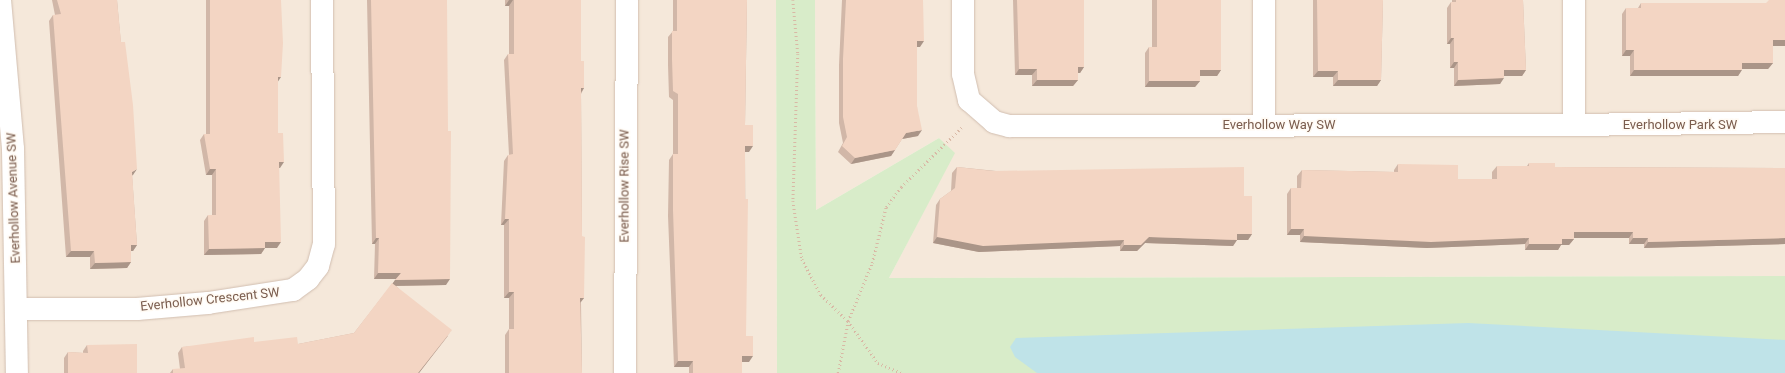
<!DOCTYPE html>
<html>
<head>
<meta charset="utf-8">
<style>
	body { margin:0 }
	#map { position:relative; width:1785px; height:373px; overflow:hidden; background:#fdf6ec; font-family:Roboto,sans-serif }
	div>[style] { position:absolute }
	.residential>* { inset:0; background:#f5e8da }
	.green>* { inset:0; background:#d8ecc9 }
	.water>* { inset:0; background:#bfe3e8 }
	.path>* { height:2.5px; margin-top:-1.25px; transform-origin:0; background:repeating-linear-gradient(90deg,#d9b8a5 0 1px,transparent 0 4px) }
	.roads { filter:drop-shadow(0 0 1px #d1beb0) drop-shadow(0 0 1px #d1beb0) }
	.minor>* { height:22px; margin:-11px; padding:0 11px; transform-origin:11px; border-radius:11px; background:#fff }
	.wall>* { inset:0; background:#d1b7a8 }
	.shaded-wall>* { inset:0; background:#aa9588 }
	.building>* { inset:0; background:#f3d5c3 }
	span { translate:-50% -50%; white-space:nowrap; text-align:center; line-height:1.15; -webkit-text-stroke:3px #fffaf3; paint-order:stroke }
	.street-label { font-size:13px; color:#7a5c4d }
</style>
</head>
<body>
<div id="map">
	<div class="residential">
		<i style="clip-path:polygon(0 0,776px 0,777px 373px,0 373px)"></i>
		<i style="clip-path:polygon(815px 0,1785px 0,1785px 276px,889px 278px,954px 153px,939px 138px,816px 210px)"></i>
	</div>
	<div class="green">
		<i style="clip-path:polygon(776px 0,815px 0,816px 210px,939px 138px,955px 153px,889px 278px,1785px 276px,1785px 373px,777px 373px)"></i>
	</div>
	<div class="water">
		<i style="clip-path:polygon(1468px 323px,1785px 340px,1785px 373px,1037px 373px,1015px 357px,1010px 347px,1016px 338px)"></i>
	</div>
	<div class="path">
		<i style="left:793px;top:0;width:54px;rotate:84.7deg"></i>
		<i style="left:798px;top:54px;width:147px;rotate:91.9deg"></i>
		<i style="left:793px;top:201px;width:59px;rotate:81.2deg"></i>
		<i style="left:802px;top:259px;width:41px;rotate:62.2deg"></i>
		<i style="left:821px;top:295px;width:37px;rotate:44deg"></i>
		<i style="left:848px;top:321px;width:52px;rotate:54.5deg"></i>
		<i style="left:878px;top:363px;width:25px;rotate:23deg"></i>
		<i style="left:838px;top:373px;width:53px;rotate:-79.1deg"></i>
		<i style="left:848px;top:321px;width:63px;rotate:-67.5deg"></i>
		<i style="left:872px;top:263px;width:58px;rotate:-76deg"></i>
		<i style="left:886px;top:207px;width:25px;rotate:-53deg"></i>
		<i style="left:901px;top:187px;width:88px;rotate:-44.5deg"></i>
	</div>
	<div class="roads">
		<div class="minor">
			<i style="left:0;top:0;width:150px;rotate:85deg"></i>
			<i style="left:13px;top:149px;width:224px;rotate:89deg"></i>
			<i style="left:963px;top:0;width:74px;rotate:90deg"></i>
			<i style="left:963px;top:74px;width:27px;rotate:77deg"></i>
			<i style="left:969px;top:100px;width:33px;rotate:41deg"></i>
			<i style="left:994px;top:122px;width:16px;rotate:15deg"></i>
			<i style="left:1009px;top:126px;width:565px;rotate:-0.1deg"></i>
			<i style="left:1574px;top:125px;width:125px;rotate:-90deg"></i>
			<i style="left:1264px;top:125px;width:125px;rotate:-90deg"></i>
			<i style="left:1574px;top:125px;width:211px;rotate:-0.8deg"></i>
			<i style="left:17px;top:309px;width:120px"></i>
			<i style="left:137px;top:309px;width:71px;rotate:-4.8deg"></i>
			<i style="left:208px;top:303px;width:86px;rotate:-8.7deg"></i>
			<i style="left:293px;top:290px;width:19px;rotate:-36deg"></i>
			<i style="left:308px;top:279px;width:16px;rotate:-52deg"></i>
			<i style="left:318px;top:266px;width:23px;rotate:-75deg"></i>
			<i style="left:324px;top:244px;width:244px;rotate:-90.5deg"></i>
			<i style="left:625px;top:373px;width:373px;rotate:-89.7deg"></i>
		</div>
	</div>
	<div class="wall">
		<i style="clip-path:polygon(52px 0,117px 0,133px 175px,132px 175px,137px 245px,133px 251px,131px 251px,131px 262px,127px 268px,90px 269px,90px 257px,66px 257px,49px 21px,53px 15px,55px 15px)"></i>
		<i style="clip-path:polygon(206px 0,281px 0,278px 81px,278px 133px,280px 168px,279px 168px,277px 248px,265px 248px,261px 254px,204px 255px,204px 221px,208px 215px,212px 215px,212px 175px,206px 175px,200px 140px,204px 134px,206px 134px)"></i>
		<i style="clip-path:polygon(367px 0,447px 0,446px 285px,396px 286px,448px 336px,419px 373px,170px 373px,173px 369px,180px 369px,178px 353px,182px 347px,254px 342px,298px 344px,354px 333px,396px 279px,374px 279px,375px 244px,372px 244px)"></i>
		<i style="clip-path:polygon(505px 0,581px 0,581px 61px,584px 88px,581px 94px,582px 236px,584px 298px,581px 302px,582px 373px,505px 373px,505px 335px,509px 329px,509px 298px,504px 298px,504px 225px,501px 225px,504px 161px,508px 155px,509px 155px,504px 60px,508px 54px,509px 54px,509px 6px,505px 6px)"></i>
		<i style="clip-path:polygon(673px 0,747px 0,745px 125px,749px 152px,745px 152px,746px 336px,749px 362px,742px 362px,742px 373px,689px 373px,689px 367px,674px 367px,668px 216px,669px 160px,673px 154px,673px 100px,669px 97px,668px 65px,668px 37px,673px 31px)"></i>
		<i style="clip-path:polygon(842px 0,923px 0,920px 47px,917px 47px,917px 106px,918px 136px,902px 139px,891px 156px,851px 164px,838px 152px,843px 143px,839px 123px,839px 65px)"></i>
		<i style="clip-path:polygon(1013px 0,1084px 0,1084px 67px,1080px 73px,1078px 73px,1078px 80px,1073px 86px,1032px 86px,1032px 75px,1015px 75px)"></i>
		<i style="clip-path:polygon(1152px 0,1221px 0,1221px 70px,1217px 76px,1200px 76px,1200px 81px,1195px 87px,1145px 87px,1145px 53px,1149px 47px,1152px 47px)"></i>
		<i style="clip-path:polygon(1313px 0,1383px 0,1381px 80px,1377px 86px,1333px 86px,1333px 77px,1313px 77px)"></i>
		<i style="clip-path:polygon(1452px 0,1523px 0,1526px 70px,1522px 76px,1504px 76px,1500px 84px,1454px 86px,1454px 68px,1450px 68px,1450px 44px,1447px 44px,1447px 8px,1451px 2px,1452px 2px)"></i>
		<i style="clip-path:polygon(1641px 3px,1785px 46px,1773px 46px,1773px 63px,1768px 69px,1742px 69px,1738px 76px,1630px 76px,1630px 56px,1622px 56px,1622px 14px,1626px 8px,1638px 8px)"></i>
		<i style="clip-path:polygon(1529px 163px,1555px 167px,1785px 168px,1785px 244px,1644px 248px,1644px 244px,1629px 244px,1629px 238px,1574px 238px,1574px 239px,1569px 245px,1561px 245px,1558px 250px,1525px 250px,1525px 244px,1427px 248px,1300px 242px,1300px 235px,1287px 235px,1287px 194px,1291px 188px,1297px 188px,1297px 176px,1302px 170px,1394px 172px,1394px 170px,1398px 164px,1458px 179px,1492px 179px,1492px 172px,1497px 166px,1527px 166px)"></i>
		<i style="clip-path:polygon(957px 167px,1244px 196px,1252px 234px,1248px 240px,1237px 240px,1233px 246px,1145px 243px,1137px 251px,1120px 251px,1120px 246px,979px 252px,933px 243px,936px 205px,940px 199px,951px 191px,952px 173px)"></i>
		<i style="clip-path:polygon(87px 345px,137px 373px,64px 373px,64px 358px,68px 352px,83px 353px,83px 351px)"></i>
	</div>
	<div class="shaded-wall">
		<i style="clip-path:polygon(509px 0,513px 0,509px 6px,505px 6px)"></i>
		<i style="clip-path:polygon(1451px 38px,1454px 38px,1450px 44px,1447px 44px)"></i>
		<i style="clip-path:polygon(1773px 40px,1785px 40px,1785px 46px,1768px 46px)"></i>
		<i style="clip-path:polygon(917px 41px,924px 41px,920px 47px,913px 47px)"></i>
		<i style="clip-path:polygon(1626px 50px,1634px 50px,1630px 56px,1622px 56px)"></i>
		<i style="clip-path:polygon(1454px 62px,1458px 62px,1454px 68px,1450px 68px)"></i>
		<i style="clip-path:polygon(1742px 63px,1773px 63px,1768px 69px,1738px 69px)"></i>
		<i style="clip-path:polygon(1078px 67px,1084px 67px,1080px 73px,1073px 73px)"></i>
		<i style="clip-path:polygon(1019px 69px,1037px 69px,1032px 75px,1015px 75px)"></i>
		<i style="clip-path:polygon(1200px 70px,1221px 70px,1217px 76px,1195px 76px)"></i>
		<i style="clip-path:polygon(1504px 70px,1526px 70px,1522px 76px,1500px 76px)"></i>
		<i style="clip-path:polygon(1634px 70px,1742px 70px,1738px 76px,1630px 76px)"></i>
		<i style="clip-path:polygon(1318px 71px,1338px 71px,1333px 77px,1313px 77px)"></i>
		<i style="clip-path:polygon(278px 77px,281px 77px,277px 83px)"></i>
		<i style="clip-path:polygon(1504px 78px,1500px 84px,1454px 86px,1458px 80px)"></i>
		<i style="clip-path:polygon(1037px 80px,1078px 80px,1073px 86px,1032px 86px)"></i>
		<i style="clip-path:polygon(1338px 80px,1381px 80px,1377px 86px,1333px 86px)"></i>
		<i style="clip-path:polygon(1149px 81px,1200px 81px,1195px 87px,1145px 87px)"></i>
		<i style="clip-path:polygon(581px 88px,584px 88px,580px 94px)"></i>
		<i style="clip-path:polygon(922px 130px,918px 136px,902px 139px,906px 133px)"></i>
		<i style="clip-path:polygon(745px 146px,753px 146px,749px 152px,740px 152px)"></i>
		<i style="clip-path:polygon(895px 150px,891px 156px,851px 164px,855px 158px)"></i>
		<i style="clip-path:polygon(279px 162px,284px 162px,280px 168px,275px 168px)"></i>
		<i style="clip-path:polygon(137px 169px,133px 175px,128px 178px,132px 172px)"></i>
		<i style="clip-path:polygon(210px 169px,216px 169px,212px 175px,206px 175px)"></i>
		<i style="clip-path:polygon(505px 219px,509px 219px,504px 225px,501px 225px)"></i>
		<i style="clip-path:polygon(1291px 229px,1304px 229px,1300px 235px,1287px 235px)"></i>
		<i style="clip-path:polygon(1574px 232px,1633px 232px,1629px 238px,1569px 238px)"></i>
		<i style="clip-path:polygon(1237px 234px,1252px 234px,1248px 240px,1233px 240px)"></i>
		<i style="clip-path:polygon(1304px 236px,1529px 238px,1525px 244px,1427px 248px,1300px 242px)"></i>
		<i style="clip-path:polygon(937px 237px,1124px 240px,1120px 246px,979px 252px,933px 243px)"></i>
		<i style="clip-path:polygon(1149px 237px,1237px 240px,1233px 246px,1145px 243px,1137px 251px,1120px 251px,1124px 245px)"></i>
		<i style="clip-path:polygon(376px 238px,379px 238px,375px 244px,372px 244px)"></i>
		<i style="clip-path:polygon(1633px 238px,1648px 238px,1644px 244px,1629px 244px)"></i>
		<i style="clip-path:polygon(1785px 238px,1785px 244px,1644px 248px,1648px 242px)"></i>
		<i style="clip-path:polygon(1562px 239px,1574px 239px,1569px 245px,1561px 245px,1558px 250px,1525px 250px,1529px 244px)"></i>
		<i style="clip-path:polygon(265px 242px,281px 242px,277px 248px,261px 248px)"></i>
		<i style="clip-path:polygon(131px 245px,137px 245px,133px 251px,127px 251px)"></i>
		<i style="clip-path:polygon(265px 248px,261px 254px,204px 255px,209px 249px)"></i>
		<i style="clip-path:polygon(71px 251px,94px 251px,90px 257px,66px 257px)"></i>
		<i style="clip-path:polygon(131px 262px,127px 268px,90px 269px,95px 263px)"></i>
		<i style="clip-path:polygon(378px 273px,401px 273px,397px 279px,374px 279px)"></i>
		<i style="clip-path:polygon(450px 279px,446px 285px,391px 286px,395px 280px)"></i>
		<i style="clip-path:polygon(509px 292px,514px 292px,509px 298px,504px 298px)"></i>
		<i style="clip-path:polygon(580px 298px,584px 298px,579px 304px)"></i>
		<i style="clip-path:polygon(452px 330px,419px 373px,418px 373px)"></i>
		<i style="clip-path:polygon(742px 356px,753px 356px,749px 362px,738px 362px)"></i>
		<i style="clip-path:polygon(678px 361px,693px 361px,689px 367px,674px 367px)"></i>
	</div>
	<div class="building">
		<i style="clip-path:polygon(57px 0,117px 0,121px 42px,125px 42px,133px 105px,137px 169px,132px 172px,137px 245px,131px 245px,131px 262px,95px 263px,94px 251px,71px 251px,53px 15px,61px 14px)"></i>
		<i style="clip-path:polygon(210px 0,281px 0,283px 43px,281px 77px,278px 77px,278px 133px,283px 133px,284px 162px,279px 162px,281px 242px,265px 242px,265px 248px,209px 249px,208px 215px,216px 215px,216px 169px,210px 169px,204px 134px,210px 134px)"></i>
		<i style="clip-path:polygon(371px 0,447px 0,448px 131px,451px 131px,450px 279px,395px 280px,401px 273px,378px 273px,379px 238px,376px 238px)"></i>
		<i style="clip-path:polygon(514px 0,581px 0,581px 61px,584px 61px,584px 88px,581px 88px,582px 236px,585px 237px,584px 298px,580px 298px,582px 373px,509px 373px,509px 329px,514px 329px,514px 292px,509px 292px,509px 219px,505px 219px,508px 155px,513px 154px,508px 54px,514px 54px)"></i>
		<i style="clip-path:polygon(677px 0,747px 0,745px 125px,753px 125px,753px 146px,745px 146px,745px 199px,748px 199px,746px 336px,753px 336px,753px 356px,742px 356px,742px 373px,693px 373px,693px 361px,678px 361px,673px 210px,673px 154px,678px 154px,678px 94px,673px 91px,672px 59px,672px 31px,677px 31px)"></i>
		<i style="clip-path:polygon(846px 0,923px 0,924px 41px,917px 41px,917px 106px,922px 130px,906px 133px,895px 150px,855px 158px,842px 146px,847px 137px,843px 117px,843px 59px)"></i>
		<i style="clip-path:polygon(1017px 0,1084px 0,1084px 67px,1078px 67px,1078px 80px,1037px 80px,1037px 69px,1019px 69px)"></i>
		<i style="clip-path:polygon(1157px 0,1221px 0,1221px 70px,1200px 70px,1200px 81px,1149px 81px,1149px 47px,1157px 47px)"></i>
		<i style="clip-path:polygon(1317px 0,1383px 0,1381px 80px,1338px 80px,1338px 71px,1318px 71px)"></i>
		<i style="clip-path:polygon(1456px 0,1523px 0,1526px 70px,1504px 70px,1504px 78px,1458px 80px,1458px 62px,1454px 62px,1454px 38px,1451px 38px,1451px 2px,1456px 2px)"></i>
		<i style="clip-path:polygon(1769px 0,1785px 0,1785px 40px,1773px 40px,1773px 63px,1742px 63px,1742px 70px,1634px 70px,1634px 50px,1626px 50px,1626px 8px,1641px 8px,1641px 3px,1766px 3px)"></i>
		<i style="clip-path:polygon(1529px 163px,1555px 163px,1555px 167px,1785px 168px,1785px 238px,1648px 242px,1648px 238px,1633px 238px,1633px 232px,1574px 232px,1574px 239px,1562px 239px,1562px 244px,1529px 244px,1529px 238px,1431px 242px,1304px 236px,1304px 229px,1291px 229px,1291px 188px,1301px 188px,1302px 170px,1398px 172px,1398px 164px,1458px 165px,1458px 179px,1497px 179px,1497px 166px,1529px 166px)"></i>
		<i style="clip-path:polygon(957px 167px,993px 171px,1244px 167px,1244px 196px,1252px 196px,1252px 234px,1237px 234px,1237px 240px,1149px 237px,1141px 245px,1124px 245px,1124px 240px,983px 246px,937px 237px,940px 199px,955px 188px)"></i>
		<i style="clip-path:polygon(392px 283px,452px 330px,418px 373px,173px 373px,173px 369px,185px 368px,182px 347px,254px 337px,254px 342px,297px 337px,298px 344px,354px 333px)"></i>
		<i style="clip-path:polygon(137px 344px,137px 373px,68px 373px,68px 352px,88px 353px,87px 345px)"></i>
	</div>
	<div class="street-label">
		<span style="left:1279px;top:125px">Everhollow Way SW</span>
		<span style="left:1680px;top:125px">Everhollow Park SW</span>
		<span style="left:625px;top:186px;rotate:-90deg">Everhollow Rise SW</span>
		<span style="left:14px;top:198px;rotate:-92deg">Everhollow Avenue SW</span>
		<span style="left:210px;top:300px;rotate:-6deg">Everhollow Crescent SW</span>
	</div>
</div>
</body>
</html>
